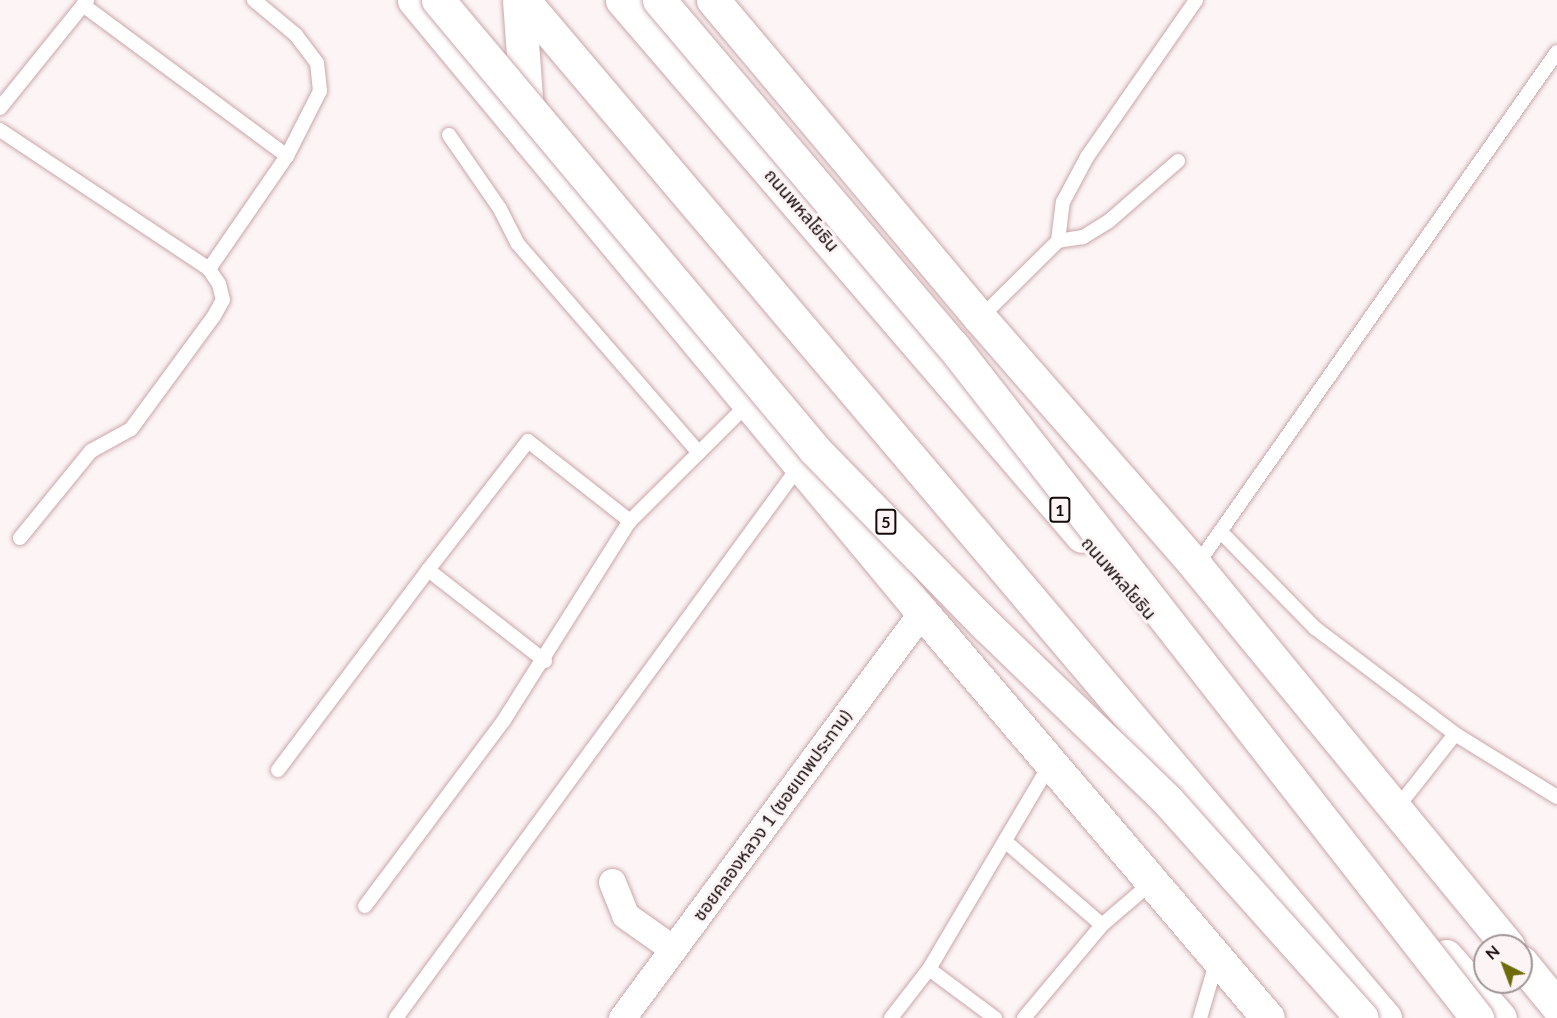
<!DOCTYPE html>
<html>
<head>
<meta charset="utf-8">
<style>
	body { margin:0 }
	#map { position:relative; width:1557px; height:1018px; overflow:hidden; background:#fcf4f5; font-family:Lato,"Noto Sans Thai",sans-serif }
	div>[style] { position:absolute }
	.roads { filter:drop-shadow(0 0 2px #caa6aa) drop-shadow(0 0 2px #caa6aa) }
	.service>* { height:14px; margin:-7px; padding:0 7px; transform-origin:7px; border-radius:7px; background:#fff }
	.minor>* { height:27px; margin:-13.5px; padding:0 13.5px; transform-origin:13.5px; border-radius:13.5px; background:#fff }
	.secondary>* { height:33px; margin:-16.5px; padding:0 16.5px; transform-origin:16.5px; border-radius:16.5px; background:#fff }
	.trunk>* { height:33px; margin:-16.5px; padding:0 16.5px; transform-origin:16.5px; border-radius:16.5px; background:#fff }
	.bridges { filter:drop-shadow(0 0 2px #caa6aa) drop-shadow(0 0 2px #caa6aa) }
	.motorway-bridge>* { height:33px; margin:-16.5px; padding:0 16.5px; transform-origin:16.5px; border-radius:16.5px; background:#fff }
	span { translate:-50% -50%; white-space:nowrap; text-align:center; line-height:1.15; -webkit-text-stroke:6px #fcf4f5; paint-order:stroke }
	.shield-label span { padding:2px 4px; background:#fcf4f5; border:2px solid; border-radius:4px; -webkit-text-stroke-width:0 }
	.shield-label { font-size:16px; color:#160a0b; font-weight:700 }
	.street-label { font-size:18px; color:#160a0b }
	.north { position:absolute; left:1473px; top:934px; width:60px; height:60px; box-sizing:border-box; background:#fcf4f5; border:2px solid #a09697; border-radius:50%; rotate:318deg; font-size:16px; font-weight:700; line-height:24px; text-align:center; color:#160a0b }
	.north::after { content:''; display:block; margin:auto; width:21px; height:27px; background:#6d6b0a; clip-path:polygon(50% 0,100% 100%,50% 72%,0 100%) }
</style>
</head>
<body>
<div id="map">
	<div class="roads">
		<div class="service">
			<i style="left:83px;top:5px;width:254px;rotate:36.5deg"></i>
			<i style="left:0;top:108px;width:139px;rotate:-51.1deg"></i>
			<i style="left:0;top:130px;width:251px;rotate:33.6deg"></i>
			<i style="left:209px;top:269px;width:137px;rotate:-55.4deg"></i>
			<i style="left:287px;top:156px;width:73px;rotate:-63.1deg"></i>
			<i style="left:320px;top:91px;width:28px;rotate:-96deg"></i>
			<i style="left:317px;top:63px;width:35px;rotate:-127deg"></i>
			<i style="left:296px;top:35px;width:55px;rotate:-140.2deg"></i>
			<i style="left:449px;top:135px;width:90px;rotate:55.4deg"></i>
			<i style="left:500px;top:209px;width:39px;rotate:63deg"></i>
			<i style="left:518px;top:244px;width:276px;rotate:49.1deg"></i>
			<i style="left:1178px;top:161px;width:91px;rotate:139deg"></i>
			<i style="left:1109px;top:221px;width:31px;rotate:148deg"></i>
			<i style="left:1083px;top:237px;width:25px;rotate:171deg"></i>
			<i style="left:1058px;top:241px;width:39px;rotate:-83deg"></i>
			<i style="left:1063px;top:202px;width:51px;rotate:-61.9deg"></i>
			<i style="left:1087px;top:157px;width:191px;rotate:-55.2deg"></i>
			<i style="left:980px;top:318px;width:110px;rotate:-44.6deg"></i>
			<i style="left:1222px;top:533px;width:133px;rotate:45.6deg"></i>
			<i style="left:1315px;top:628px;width:176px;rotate:37.1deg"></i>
			<i style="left:1455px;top:734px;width:120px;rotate:31.7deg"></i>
			<i style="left:20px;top:538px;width:112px;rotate:-50.8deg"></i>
			<i style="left:91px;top:451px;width:46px;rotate:-28.8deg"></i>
			<i style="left:131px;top:429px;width:140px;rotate:-53.7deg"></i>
			<i style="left:214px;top:316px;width:18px;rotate:-61deg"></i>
			<i style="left:223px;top:300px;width:16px;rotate:-104deg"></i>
			<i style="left:219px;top:284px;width:18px;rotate:-124deg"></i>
			<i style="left:1196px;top:566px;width:628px;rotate:-54.92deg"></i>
			<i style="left:545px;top:661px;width:148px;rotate:-142.1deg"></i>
			<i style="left:428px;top:570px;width:163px;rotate:-52.2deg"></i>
			<i style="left:528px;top:441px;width:130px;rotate:38.1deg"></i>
			<i style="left:278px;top:770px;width:250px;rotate:-53.1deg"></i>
			<i style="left:1396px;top:809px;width:95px;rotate:-51.8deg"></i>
			<i style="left:1005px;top:841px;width:128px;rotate:40.9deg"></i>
			<i style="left:365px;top:906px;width:232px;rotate:-53.2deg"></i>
			<i style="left:504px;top:720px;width:236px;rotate:-57.7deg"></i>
			<i style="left:630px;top:521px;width:168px;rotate:-44.8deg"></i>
			<i style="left:396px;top:1018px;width:685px;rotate:-53.85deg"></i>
			<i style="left:891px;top:1018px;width:62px;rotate:-52.2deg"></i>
			<i style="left:995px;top:1018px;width:82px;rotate:-143.4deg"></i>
			<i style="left:929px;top:969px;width:239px;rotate:-59.4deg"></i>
			<i style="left:1024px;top:1018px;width:121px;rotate:-50deg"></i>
			<i style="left:1102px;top:925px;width:66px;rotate:-40.7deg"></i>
			<i style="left:1200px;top:1018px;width:60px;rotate:-73.7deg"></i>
		</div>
		<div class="minor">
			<i style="left:612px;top:882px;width:35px;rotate:68deg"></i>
			<i style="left:625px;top:915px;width:59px;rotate:35.3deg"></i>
			<i style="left:622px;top:1018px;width:505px;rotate:-53.54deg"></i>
		</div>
		<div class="secondary">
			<i style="left:414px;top:0;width:795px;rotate:50.31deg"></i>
			<i style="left:922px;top:612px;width:533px;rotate:49.56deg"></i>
			<i style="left:713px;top:0;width:415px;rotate:50deg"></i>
			<i style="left:980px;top:318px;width:329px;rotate:48.9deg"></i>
			<i style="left:1196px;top:566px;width:492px;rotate:50.6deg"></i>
			<i style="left:1521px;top:962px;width:57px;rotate:50.7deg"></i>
		</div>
		<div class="trunk">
			<i style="left:519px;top:0;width:139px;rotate:85.9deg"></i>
			<i style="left:523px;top:0;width:1334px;rotate:49.74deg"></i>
			<i style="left:622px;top:0;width:706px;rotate:49.36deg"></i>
			<i style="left:1446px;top:956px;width:82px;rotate:48.9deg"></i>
		</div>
	</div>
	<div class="bridges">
		<div class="motorway-bridge">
			<i style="left:438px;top:0;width:587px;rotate:50.04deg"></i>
			<i style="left:815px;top:450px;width:246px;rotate:45.7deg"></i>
			<i style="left:987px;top:626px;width:250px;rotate:44deg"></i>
			<i style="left:1167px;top:800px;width:292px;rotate:48.2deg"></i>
			<i style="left:659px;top:0;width:453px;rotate:49.7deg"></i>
			<i style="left:952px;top:345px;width:854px;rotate:52.04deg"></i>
		</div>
	</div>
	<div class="shield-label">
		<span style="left:1060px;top:510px">1</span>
		<span style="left:886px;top:522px">5</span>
	</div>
	<div class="street-label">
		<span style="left:802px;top:210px;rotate:49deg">ถนนพหลโยธิน</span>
		<span style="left:1119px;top:578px;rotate:49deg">ถนนพหลโยธิน</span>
		<span style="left:772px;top:815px;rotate:-54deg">ซอยคลองหลวง 1 (ซอยเทพประทาน)</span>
	</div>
	<div class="north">N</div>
</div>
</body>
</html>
